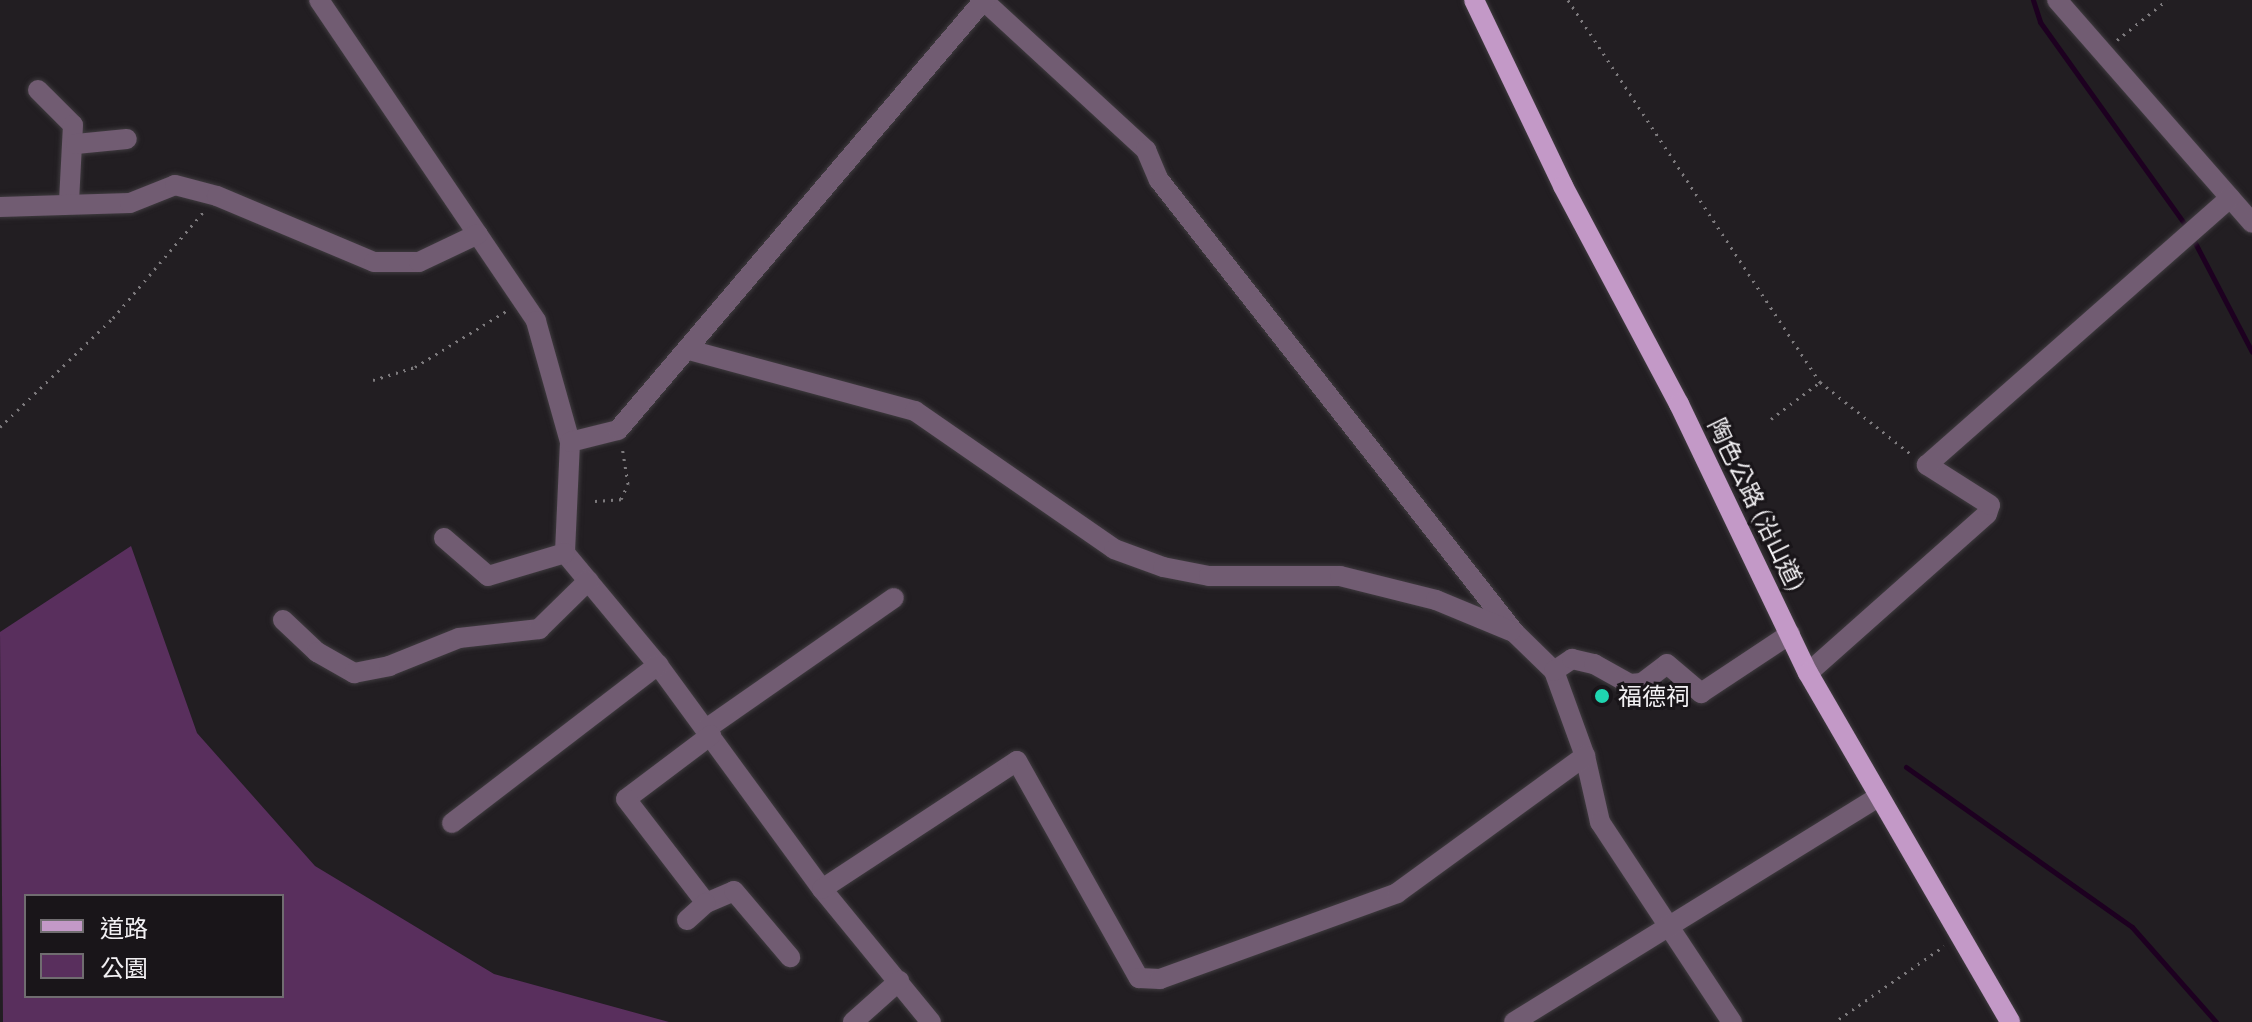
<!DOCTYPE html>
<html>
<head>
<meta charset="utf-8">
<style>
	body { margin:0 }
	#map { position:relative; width:2252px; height:1022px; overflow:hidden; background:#221e22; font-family:"Playfair Display","Noto Sans TC",serif }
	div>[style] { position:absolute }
	.green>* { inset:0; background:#592f5d }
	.stream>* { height:5px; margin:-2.5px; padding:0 2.5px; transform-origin:2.5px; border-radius:2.5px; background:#1d0020 }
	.path>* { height:3px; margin-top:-1.5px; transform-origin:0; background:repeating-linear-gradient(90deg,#7d7a7d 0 2px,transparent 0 8px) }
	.roads { filter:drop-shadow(0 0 2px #3f3b3f) drop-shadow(0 0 2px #3f3b3f) }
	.minor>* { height:20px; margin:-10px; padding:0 10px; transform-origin:10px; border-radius:10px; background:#715c72 }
	.major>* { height:20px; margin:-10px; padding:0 10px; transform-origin:10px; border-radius:10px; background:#c399c7 }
	.dots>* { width:22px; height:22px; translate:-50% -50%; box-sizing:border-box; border:4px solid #191519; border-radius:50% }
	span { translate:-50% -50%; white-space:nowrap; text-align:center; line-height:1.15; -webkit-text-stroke:6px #191519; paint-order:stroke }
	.street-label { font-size:24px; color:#f2f0f3 }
	.poi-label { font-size:24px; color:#f2f0f3 }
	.left { translate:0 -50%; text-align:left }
	.legend { position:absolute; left:24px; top:894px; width:260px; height:104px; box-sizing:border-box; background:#191519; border:2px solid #706d70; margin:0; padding:10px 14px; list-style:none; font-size:24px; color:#f2f0f3 }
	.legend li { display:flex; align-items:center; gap:16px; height:40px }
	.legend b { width:40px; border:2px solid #706d70 }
</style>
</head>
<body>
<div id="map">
	<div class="green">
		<i style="clip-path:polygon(evenodd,131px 546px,197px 733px,315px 866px,494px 974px,669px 1022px,3px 1022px,0 632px,131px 546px,26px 896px,282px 896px,282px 996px,26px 996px,26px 896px)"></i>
	</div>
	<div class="stream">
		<i style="left:2033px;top:0;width:23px;rotate:72deg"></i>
		<i style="left:2040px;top:22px;width:256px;rotate:54.4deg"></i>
		<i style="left:2193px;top:239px;width:127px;rotate:62.4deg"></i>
		<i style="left:1906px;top:767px;width:277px;rotate:35.3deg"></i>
		<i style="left:2132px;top:927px;width:127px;rotate:48.5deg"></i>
	</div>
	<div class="path">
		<i style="left:1568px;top:0;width:458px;rotate:56.6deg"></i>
		<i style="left:1820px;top:382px;width:116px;rotate:38.4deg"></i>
		<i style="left:2117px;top:40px;width:64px;rotate:-38.7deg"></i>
		<i style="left:373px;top:380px;width:44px;rotate:-17.2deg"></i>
		<i style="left:415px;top:367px;width:109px;rotate:-31.5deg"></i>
		<i style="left:1771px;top:419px;width:61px;rotate:-37.1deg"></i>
		<i style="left:0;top:427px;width:157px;rotate:-44deg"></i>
		<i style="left:113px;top:318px;width:140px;rotate:-49.6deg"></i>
		<i style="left:595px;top:501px;width:26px;rotate:-4deg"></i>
		<i style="left:621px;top:499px;width:17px;rotate:-65deg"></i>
		<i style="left:628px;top:484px;width:38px;rotate:-99deg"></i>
		<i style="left:1839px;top:1019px;width:128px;rotate:-34.8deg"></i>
	</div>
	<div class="roads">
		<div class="minor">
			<i style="left:319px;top:0;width:387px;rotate:55.9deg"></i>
			<i style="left:536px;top:321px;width:126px;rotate:74.3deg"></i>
			<i style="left:570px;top:442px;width:111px;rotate:92.6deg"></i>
			<i style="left:565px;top:553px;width:146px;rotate:50.3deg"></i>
			<i style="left:658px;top:665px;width:278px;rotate:53.8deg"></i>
			<i style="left:822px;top:889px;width:172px;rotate:50.7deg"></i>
			<i style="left:983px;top:0;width:222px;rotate:42.6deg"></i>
			<i style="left:1146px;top:150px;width:33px;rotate:67deg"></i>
			<i style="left:1159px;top:180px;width:576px;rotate:51.84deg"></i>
			<i style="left:1515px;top:633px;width:54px;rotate:44.3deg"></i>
			<i style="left:1554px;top:671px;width:90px;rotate:70deg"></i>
			<i style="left:1585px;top:756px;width:68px;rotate:77.2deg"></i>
			<i style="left:1600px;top:822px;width:240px;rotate:56.6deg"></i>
			<i style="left:2057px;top:0;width:296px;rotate:48.8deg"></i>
			<i style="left:38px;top:90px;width:49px;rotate:45deg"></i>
			<i style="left:73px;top:125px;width:77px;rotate:93deg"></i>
			<i style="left:76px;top:144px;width:51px;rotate:-5.6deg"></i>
			<i style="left:0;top:207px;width:130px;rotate:-1.8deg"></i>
			<i style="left:130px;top:203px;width:48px;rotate:-21.8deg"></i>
			<i style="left:175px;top:185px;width:43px;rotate:14.7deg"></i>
			<i style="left:217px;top:196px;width:170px;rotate:22.8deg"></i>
			<i style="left:374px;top:262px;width:45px"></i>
			<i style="left:419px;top:262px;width:65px;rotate:-25.4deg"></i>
			<i style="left:689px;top:350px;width:234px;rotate:15.1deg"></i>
			<i style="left:915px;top:411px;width:242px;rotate:34.7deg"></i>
			<i style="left:1114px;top:549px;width:52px;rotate:20.2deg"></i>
			<i style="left:1163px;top:567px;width:47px;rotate:11.1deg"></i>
			<i style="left:1209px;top:576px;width:131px"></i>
			<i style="left:1340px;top:576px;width:99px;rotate:14deg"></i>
			<i style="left:1436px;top:600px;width:81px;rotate:22.5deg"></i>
			<i style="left:570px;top:442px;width:49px;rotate:-14deg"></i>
			<i style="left:618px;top:430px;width:565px;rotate:-49.6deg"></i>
			<i style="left:444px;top:538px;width:58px;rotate:40.8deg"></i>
			<i style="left:488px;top:576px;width:80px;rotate:-16.6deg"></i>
			<i style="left:283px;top:620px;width:47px;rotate:43.3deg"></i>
			<i style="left:317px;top:652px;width:43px;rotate:29.6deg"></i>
			<i style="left:354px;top:673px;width:36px;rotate:-11deg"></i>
			<i style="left:389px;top:666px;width:75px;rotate:-21.8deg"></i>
			<i style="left:459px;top:638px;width:81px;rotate:-6.4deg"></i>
			<i style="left:539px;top:629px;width:69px;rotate:-44.4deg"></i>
			<i style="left:1554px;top:671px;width:22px;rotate:-34deg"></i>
			<i style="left:1572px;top:659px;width:23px;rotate:13deg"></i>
			<i style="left:1594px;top:664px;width:41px;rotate:29.1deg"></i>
			<i style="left:1630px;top:684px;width:12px;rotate:-5deg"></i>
			<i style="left:1642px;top:683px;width:31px;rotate:-37deg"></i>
			<i style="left:1667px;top:664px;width:45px;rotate:40.5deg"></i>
			<i style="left:1701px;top:693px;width:107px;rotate:-33.5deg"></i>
			<i style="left:1808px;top:673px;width:239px;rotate:-41.6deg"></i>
			<i style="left:1987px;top:514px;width:9px;rotate:-72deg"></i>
			<i style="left:1990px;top:505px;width:75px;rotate:-147.6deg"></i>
			<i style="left:1927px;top:465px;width:404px;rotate:-41.4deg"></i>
			<i style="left:706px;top:729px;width:229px;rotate:-34.9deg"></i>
			<i style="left:711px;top:735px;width:106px;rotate:143deg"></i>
			<i style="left:626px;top:799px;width:131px;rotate:52.4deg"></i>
			<i style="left:706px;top:903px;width:30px;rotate:-23deg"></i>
			<i style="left:734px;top:891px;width:87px;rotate:49.7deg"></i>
			<i style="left:452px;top:823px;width:260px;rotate:-37.5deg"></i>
			<i style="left:822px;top:889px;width:233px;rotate:-33.3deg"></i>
			<i style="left:1017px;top:761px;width:249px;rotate:60.7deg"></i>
			<i style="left:1139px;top:978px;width:21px;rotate:3deg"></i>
			<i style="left:1160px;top:979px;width:252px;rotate:-19.9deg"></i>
			<i style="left:1397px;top:893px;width:233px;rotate:-36.1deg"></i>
			<i style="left:687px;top:920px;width:25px;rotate:-42deg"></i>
			<i style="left:853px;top:1022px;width:62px;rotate:-41.7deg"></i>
			<i style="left:1514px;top:1022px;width:429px;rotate:-31.7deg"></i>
		</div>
		<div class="major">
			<i style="left:1474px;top:0;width:206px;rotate:64.4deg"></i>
			<i style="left:1563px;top:186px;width:247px;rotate:62deg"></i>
			<i style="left:1679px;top:404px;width:298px;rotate:64.4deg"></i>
			<i style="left:1808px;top:673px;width:403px;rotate:59.9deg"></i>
		</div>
	</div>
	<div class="dots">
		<i style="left:1602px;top:696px;background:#1fd5b0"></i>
	</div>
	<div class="street-label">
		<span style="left:1757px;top:504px;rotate:64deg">陶色公路 (沿山道)</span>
	</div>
	<div class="poi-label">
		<span class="left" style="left:1618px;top:696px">福德祠</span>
	</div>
	<ul class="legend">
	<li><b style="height:10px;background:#c399c7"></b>道路</li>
	<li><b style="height:22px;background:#592f5d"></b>公園</li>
	</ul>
</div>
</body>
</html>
